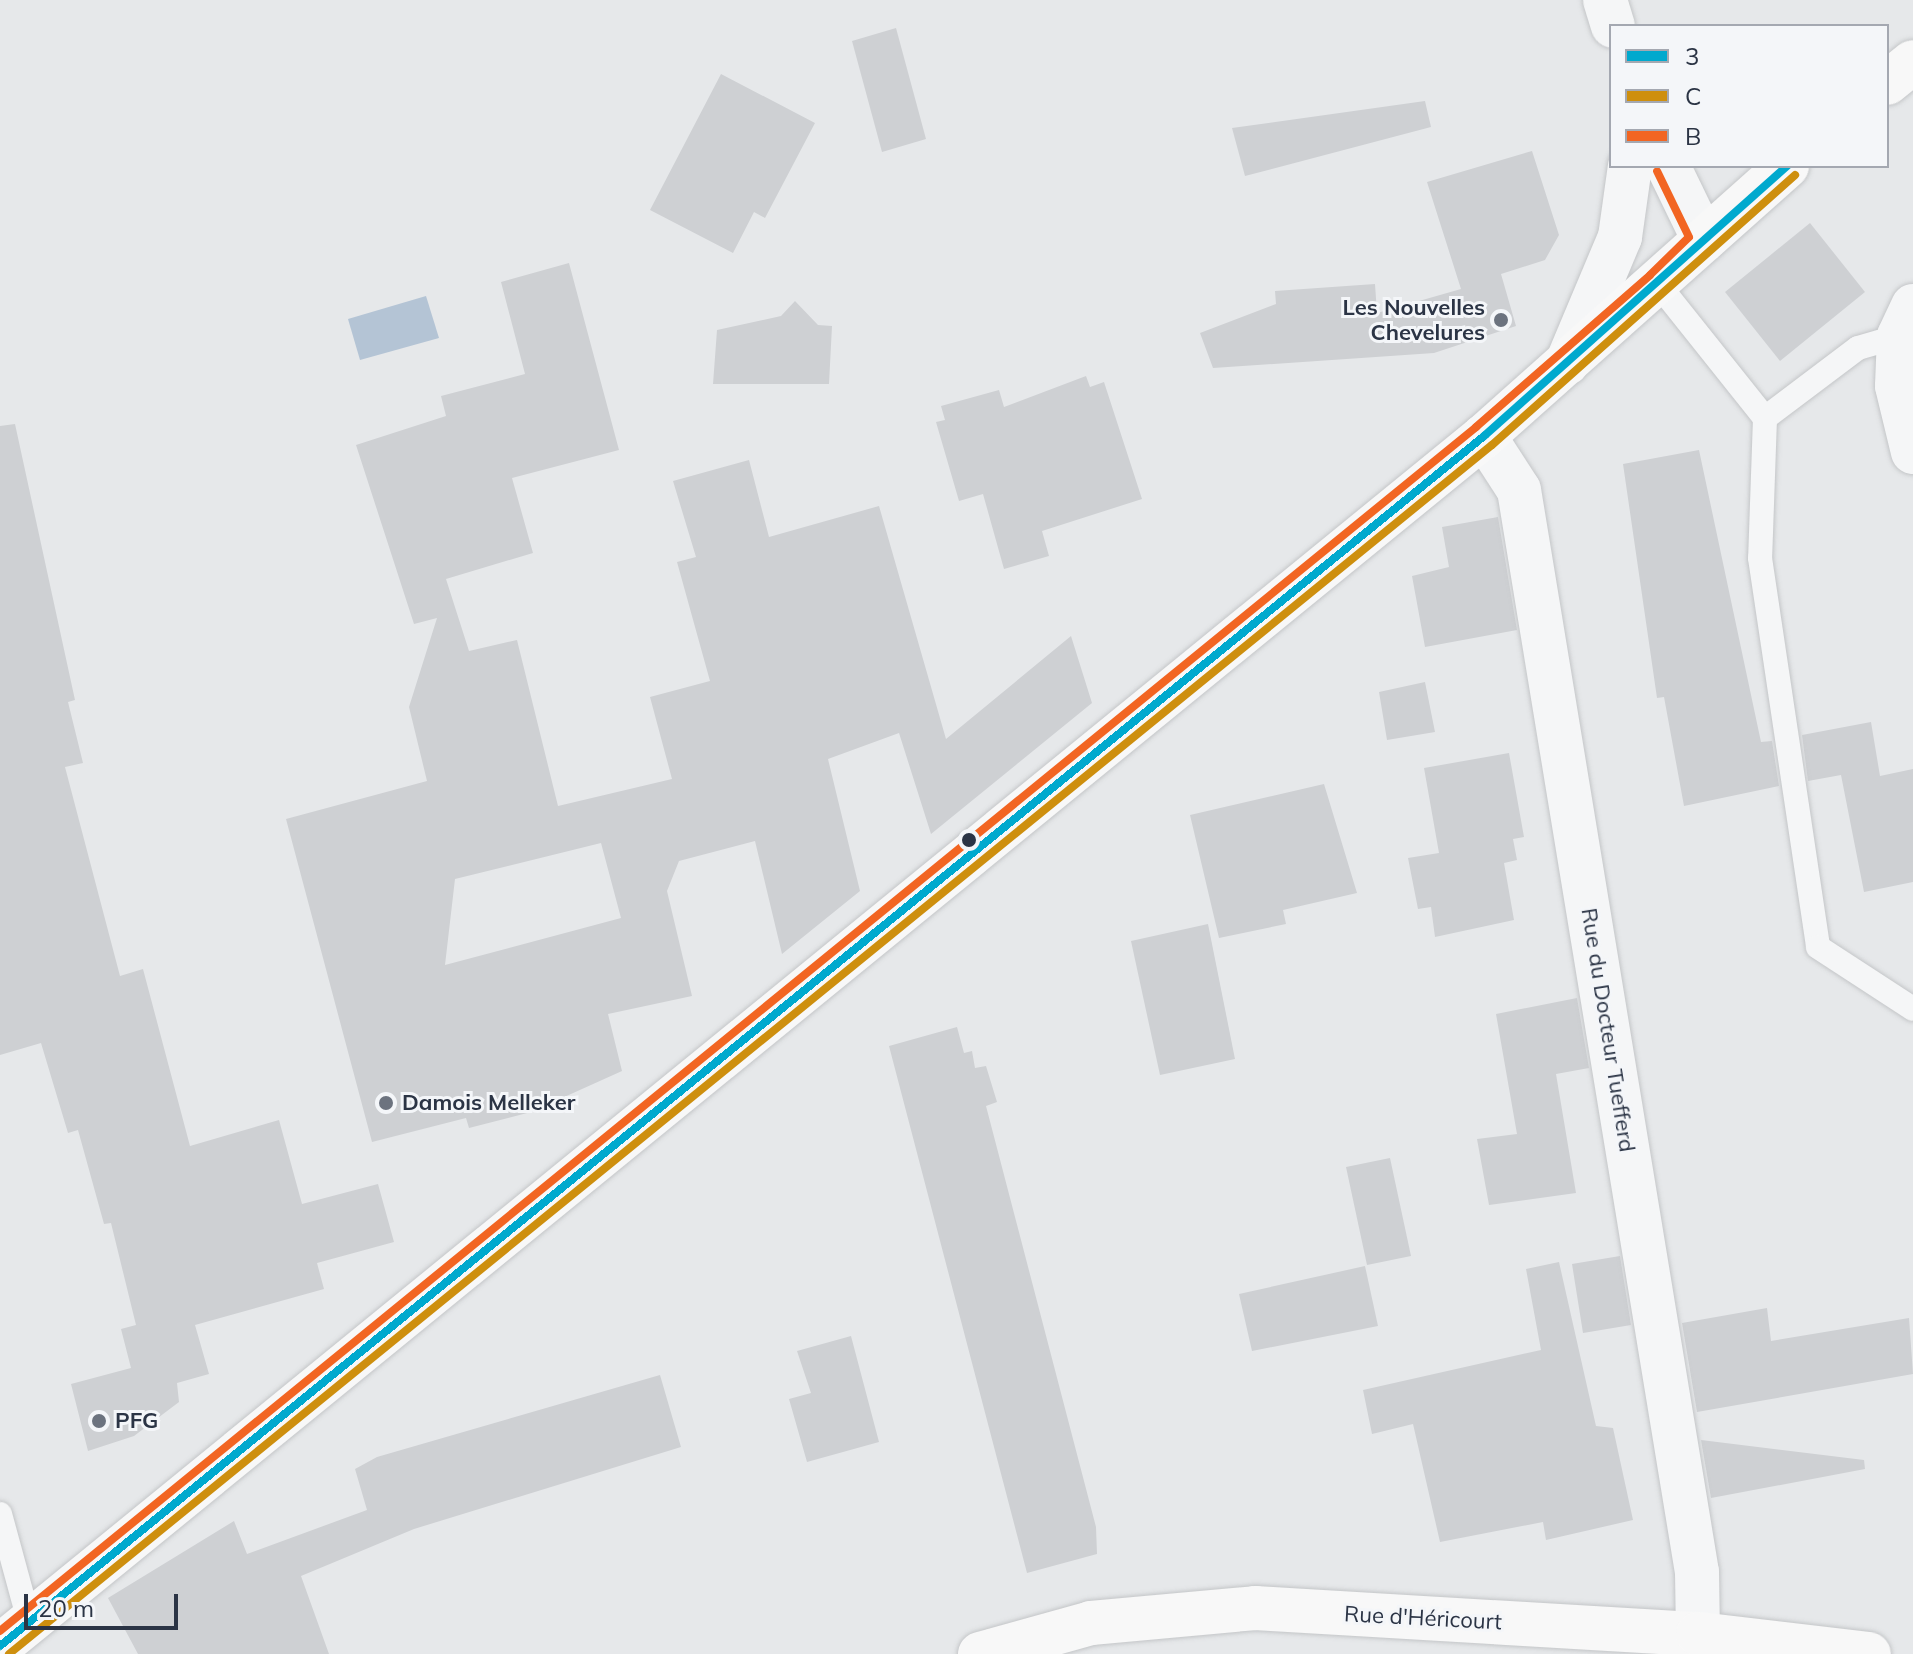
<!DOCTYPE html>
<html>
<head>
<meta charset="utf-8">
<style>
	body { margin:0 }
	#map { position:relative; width:1913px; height:1654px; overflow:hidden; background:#e6e8ea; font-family:Mulish,sans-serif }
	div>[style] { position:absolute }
	.water>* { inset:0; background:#b4c4d5 }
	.building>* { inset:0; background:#ced0d3 }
	.roads { filter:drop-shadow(0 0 2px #c4c6c8) drop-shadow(0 0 2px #c4c6c8) }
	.lane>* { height:24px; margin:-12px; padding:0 12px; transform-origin:12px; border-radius:12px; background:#f5f6f7 }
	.street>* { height:44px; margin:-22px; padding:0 22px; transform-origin:22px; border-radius:22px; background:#f5f6f7 }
	.secondary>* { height:44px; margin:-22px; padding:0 22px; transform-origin:22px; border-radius:22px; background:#f8f8f8 }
	.bus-1>* { height:8px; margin:-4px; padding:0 4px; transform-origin:4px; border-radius:4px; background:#00a9ce }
	.bus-2>* { height:8px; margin:-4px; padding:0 4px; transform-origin:4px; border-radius:4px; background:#ce8f0e }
	.bus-3>* { height:8px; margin:-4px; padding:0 4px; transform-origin:4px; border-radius:4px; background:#f26522 }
	.dots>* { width:22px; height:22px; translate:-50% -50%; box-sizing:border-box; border:4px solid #f4f6f9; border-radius:50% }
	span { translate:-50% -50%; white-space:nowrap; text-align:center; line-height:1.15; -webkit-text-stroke:6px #f4f6f9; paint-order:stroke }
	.poi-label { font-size:22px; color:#2b3445; font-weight:700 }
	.right { translate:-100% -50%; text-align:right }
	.left { translate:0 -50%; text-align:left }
	.street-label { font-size:22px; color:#2b3445 }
	.legend { position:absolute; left:1609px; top:24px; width:280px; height:144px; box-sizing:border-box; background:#f4f6f9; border:2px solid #a4a8b1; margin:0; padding:10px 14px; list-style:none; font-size:24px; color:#2b3445 }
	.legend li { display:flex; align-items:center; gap:16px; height:40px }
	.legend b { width:40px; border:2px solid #a4a8b1 }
	.scale { position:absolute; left:24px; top:1594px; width:154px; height:36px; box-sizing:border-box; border:4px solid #2b3445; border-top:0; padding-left:10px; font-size:24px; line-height:28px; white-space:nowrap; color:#2b3445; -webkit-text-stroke:6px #f4f6f9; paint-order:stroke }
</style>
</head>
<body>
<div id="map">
	<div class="water">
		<i style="clip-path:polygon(426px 296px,439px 338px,360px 360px,348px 319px)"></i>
	</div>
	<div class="building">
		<i style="clip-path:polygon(896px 28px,926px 139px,882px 152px,852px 41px)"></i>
		<i style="clip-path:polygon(721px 74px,815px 123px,765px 218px,754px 212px,733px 253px,650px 210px)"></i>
		<i style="clip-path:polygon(1425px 101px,1431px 127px,1245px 176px,1232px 128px)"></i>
		<i style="clip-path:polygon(1532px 151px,1559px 235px,1545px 260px,1501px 274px,1516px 326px,1434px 353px,1213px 368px,1200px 333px,1276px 304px,1275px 291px,1375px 284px,1377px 313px,1461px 289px,1427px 182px)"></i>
		<i style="clip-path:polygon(1810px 223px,1865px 292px,1780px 361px,1725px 292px)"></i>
		<i style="clip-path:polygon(evenodd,569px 263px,619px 450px,512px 478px,533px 553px,446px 579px,469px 651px,517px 640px,558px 806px,672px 779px,650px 697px,710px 681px,677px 562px,696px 557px,673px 481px,749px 460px,769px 537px,879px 506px,946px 739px,1071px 636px,1092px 703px,931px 834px,899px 733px,828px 759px,860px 891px,782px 954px,755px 841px,679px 861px,667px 891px,692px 996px,608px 1014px,622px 1071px,531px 1112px,469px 1128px,466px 1118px,372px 1142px,286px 819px,427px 781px,409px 707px,437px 618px,414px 624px,356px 445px,446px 416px,441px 396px,525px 374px,501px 282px,569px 263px,601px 843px,621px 918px,445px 965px,455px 879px,601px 843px)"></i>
		<i style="clip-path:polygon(795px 301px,818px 325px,832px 326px,829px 384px,713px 384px,717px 330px,781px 316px)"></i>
		<i style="clip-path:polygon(1086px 376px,1090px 387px,1104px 382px,1142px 499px,1042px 531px,1049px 556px,1004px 569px,983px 494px,959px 501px,936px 422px,945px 420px,941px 406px,999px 390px,1004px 407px)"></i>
		<i style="clip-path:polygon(15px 424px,75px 700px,68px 702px,83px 763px,65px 767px,120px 976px,143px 969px,190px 1146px,279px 1120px,302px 1204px,378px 1184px,394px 1242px,317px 1263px,324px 1289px,195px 1325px,209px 1374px,177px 1383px,179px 1402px,134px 1436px,88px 1451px,71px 1384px,131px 1368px,121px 1329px,136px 1325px,111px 1223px,104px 1224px,78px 1130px,68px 1133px,41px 1043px,0 1055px,0 426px)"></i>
		<i style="clip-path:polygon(1699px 450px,1761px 742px,1772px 741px,1779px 786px,1684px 806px,1664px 697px,1657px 698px,1623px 464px)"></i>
		<i style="clip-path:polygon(1498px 517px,1517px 630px,1425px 647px,1412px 576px,1449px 567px,1442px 527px)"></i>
		<i style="clip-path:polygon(1425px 682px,1435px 732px,1387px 740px,1379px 692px)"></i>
		<i style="clip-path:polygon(1871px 722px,1880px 776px,1913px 769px,1913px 882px,1864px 892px,1841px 775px,1808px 781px,1802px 735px)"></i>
		<i style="clip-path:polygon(1509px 753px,1524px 837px,1513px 839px,1517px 860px,1504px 863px,1514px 920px,1435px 937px,1431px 907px,1418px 909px,1408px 858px,1439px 853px,1424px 768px)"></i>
		<i style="clip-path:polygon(1324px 784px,1357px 893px,1283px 910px,1286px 924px,1219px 938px,1190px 815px)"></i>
		<i style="clip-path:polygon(1208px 924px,1235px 1059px,1160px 1075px,1131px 941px)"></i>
		<i style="clip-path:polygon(1577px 998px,1589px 1068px,1556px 1074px,1576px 1193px,1489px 1205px,1477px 1139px,1517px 1134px,1496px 1014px)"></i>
		<i style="clip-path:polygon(957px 1027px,964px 1053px,972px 1051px,975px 1068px,986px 1066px,997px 1102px,986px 1106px,1096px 1527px,1097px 1554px,1027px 1573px,889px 1046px)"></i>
		<i style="clip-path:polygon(1390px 1158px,1411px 1256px,1367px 1265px,1346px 1167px)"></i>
		<i style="clip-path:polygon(1620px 1256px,1631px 1325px,1583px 1333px,1572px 1264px)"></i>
		<i style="clip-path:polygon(1559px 1262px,1596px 1426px,1613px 1428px,1633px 1520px,1546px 1540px,1543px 1522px,1440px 1542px,1413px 1424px,1372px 1434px,1363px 1390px,1541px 1350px,1526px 1269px)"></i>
		<i style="clip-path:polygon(1365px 1266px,1378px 1326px,1252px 1351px,1239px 1294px)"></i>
		<i style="clip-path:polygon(1767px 1308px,1771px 1341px,1909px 1318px,1913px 1374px,1697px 1412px,1682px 1323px)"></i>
		<i style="clip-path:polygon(851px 1336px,879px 1442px,807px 1462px,789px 1399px,811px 1393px,797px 1351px)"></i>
		<i style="clip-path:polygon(660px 1375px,681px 1447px,414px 1529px,301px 1576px,329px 1654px,138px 1654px,108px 1598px,234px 1521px,247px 1554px,367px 1510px,355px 1469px,377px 1457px)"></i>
		<i style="clip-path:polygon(1701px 1440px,1864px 1460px,1865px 1469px,1711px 1498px)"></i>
	</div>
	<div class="roads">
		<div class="lane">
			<i style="left:1658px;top:284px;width:171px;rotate:51.4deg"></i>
			<i style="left:1765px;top:418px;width:116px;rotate:-37deg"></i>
			<i style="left:1858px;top:348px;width:43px;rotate:-16.3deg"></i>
			<i style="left:1765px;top:418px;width:140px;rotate:92deg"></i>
			<i style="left:1760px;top:558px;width:393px;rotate:81.5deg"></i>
			<i style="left:1818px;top:947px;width:113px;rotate:33.1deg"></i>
			<i style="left:0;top:1514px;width:111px;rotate:74.8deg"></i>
		</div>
		<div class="street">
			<i style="left:1605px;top:0;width:27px;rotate:73deg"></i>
			<i style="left:1668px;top:166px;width:82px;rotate:64.1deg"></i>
			<i style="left:1913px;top:306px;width:33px;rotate:115deg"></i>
			<i style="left:1899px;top:336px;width:50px;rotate:92.3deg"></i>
			<i style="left:1897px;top:386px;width:68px;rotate:76.4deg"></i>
			<i style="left:1567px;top:363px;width:137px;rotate:-67.2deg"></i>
			<i style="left:1620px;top:237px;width:72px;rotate:-82deg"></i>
			<i style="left:1484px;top:436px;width:64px;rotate:57.1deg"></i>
			<i style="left:1519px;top:490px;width:1097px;rotate:80.66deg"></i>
			<i style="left:1697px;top:1572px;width:62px;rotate:89.1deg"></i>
		</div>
		<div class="secondary">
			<i style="left:1887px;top:83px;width:33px;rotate:-39deg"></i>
			<i style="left:0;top:1646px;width:1915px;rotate:-39.19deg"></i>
			<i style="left:1484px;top:436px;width:406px;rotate:-41.7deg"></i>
			<i style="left:980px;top:1654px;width:115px;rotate:-15.6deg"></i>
			<i style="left:1091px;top:1623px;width:165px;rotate:-5.2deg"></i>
			<i style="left:1255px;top:1608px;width:444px;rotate:3.4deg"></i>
			<i style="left:1698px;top:1634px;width:172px;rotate:6.7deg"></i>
		</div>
	</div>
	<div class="bus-1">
		<i style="left:0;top:1646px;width:1915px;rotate:-39.19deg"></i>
		<i style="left:1484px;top:436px;width:406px;rotate:-41.7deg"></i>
	</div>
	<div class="bus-2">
		<i style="left:9px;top:1654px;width:1913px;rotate:-39.19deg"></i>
		<i style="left:1492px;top:445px;width:406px;rotate:-41.7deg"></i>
	</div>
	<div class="bus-3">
		<i style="left:0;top:1631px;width:1905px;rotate:-39.2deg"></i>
		<i style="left:1476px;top:427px;width:231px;rotate:-41.1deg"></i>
		<i style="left:1650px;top:275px;width:54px;rotate:-44.3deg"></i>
		<i style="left:1689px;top:237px;width:73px;rotate:-115.9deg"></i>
	</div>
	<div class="dots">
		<i style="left:1501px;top:320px;background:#6c737f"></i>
		<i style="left:969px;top:840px;background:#2b3445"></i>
		<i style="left:386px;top:1103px;background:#6c737f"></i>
		<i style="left:99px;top:1421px;background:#6c737f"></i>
	</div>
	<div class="poi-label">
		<span class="right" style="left:1485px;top:320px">Les Nouvelles<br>Chevelures</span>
		<span class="left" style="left:402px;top:1103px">Damois Melleker</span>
		<span class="left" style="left:115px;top:1421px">PFG</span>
	</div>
	<div class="street-label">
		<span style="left:1608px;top:1030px;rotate:81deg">Rue du Docteur Tuefferd</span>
		<span style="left:1423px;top:1618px;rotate:3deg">Rue d'Héricourt</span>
	</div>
	<ul class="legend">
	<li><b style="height:10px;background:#00a9ce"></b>3</li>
	<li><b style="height:10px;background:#ce8f0e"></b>C</li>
	<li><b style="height:10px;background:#f26522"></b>B</li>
	</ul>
	<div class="scale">20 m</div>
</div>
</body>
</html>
